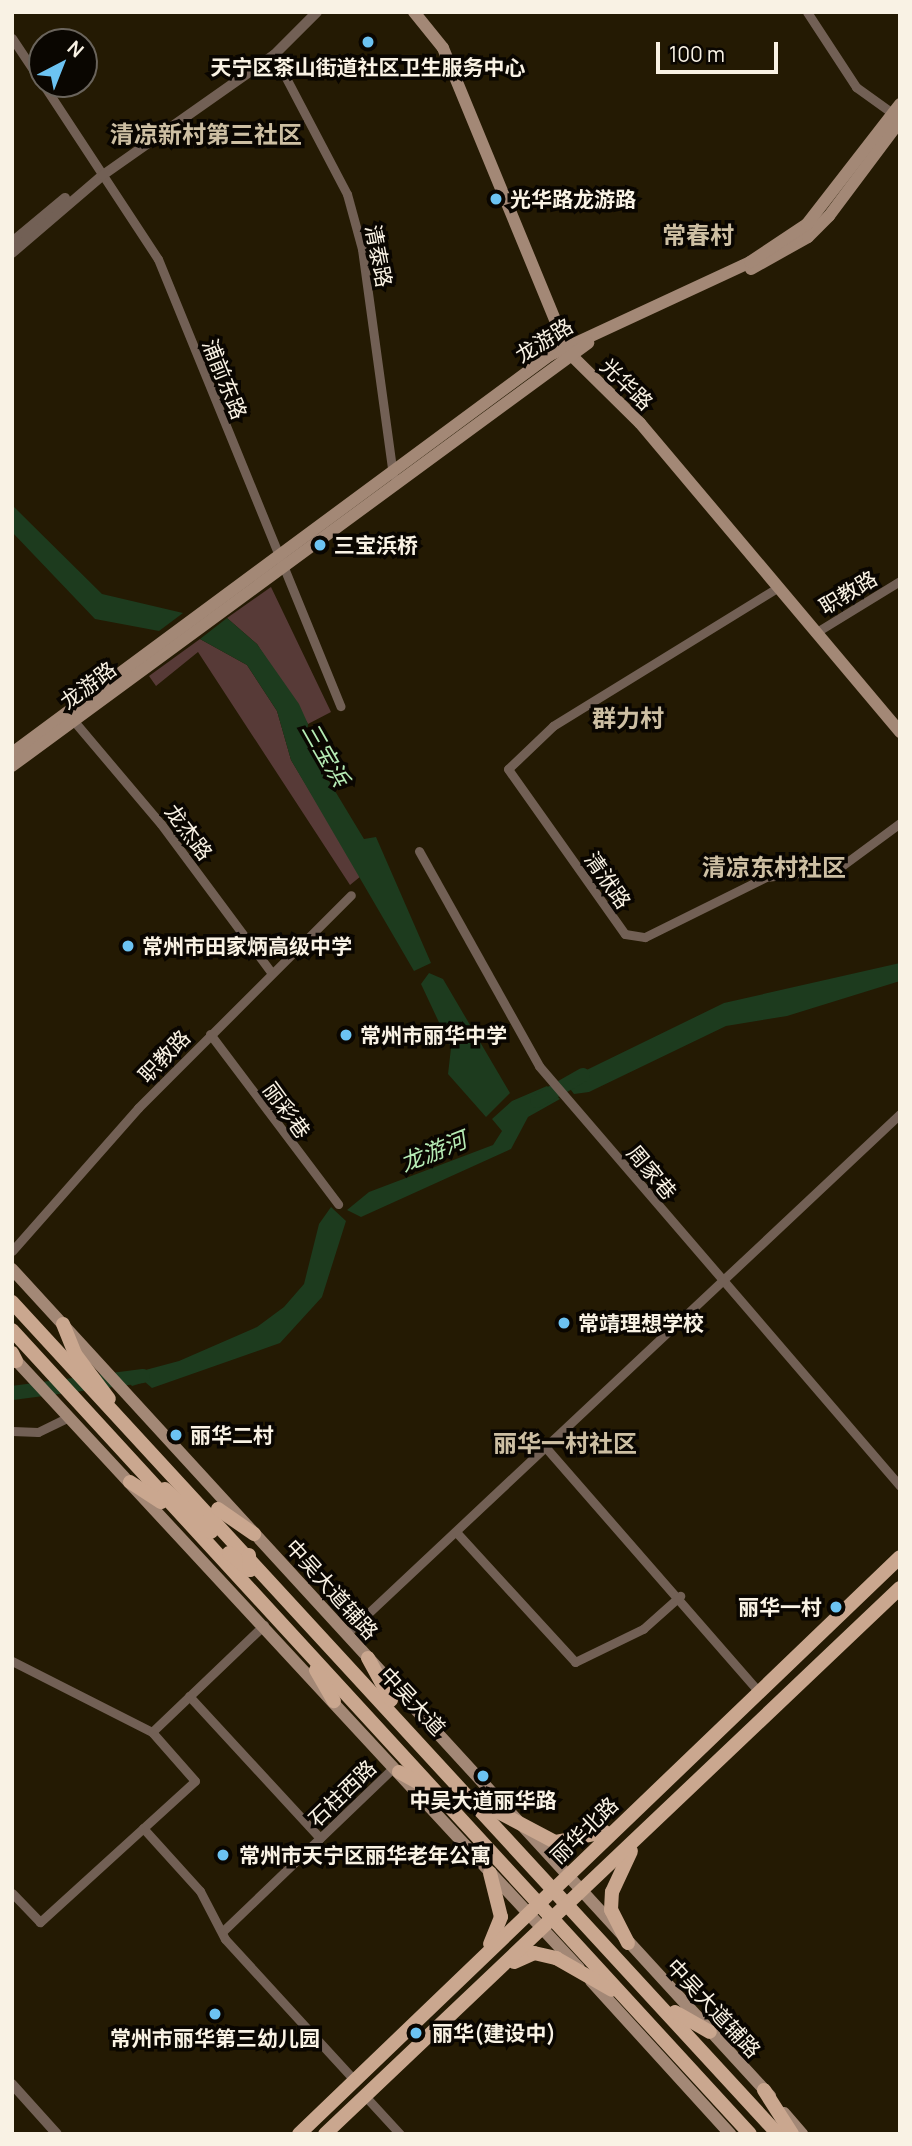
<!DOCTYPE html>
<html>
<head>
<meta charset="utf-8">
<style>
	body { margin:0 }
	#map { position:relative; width:912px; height:2146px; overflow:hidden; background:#241a03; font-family:Manrope,"Noto Sans SC",sans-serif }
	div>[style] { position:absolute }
	.green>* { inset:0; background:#573a37 }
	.water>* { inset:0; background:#1d3b1e }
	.river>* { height:14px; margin:-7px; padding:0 7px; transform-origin:7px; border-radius:7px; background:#1d3b1e }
	.minor>* { height:9px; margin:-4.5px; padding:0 4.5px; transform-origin:4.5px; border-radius:4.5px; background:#726055 }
	.tertiary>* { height:10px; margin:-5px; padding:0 5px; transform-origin:5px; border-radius:5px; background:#726055 }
	.secondary>* { height:12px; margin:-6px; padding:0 6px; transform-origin:6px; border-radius:6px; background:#a38876 }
	.primary>* { height:14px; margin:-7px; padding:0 7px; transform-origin:7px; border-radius:7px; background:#caa78f }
	.dots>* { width:19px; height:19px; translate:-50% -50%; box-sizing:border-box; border:4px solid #0a0601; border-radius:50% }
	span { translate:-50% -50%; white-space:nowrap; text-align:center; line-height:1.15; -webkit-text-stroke:7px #0a0601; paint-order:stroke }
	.poi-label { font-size:21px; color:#f9f2e4; font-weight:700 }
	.left { translate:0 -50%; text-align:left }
	.right { translate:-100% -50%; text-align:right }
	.street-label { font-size:21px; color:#f9f2e4 }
	.water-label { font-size:23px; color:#b5ebb4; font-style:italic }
	.quarter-label { font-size:24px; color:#cdbfa3; font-weight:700 }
	.frame { position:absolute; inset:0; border:14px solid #f9f2e4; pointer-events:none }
	.north { position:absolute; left:28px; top:28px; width:70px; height:70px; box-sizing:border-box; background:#0a0601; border:2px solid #6a645c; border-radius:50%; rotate:42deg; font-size:19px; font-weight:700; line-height:28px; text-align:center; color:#f9f2e4 }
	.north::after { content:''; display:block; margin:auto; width:24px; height:32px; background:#6cc3f2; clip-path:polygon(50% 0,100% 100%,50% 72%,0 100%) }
	.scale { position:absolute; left:656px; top:42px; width:122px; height:32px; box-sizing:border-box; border:4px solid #f9f2e4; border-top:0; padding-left:9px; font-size:21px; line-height:24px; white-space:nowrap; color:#f9f2e4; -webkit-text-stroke:5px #0a0601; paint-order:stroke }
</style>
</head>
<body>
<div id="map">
	<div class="green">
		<i style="clip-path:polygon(271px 587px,331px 712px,308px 724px,257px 644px,227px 618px)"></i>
		<i style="clip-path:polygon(200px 639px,247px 665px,277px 711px,291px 760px,361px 876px,350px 885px,198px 652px,156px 686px,149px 676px)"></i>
	</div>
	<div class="water">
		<i style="clip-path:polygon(12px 505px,102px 594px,183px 613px,159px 631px,95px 619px,12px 532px)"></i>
		<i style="clip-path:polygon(227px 618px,257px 644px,299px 704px,308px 724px,306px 743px,364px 839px,376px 837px,431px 963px,414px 971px,291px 760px,277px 711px,247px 665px,200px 639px)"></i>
		<i style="clip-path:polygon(900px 963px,900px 981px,787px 1016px,726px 1026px,589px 1092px,574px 1094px,564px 1081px,724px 1003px)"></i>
		<i style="clip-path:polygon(429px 973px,443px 979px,510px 1093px,486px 1117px,448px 1074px,451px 1048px,421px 984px)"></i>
		<i style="clip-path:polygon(547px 1086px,560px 1099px,528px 1117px,511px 1149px,361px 1217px,347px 1210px,369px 1192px,493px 1145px,502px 1131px,492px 1119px,512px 1101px)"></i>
		<i style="clip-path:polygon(331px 1207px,346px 1221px,322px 1297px,280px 1343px,152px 1388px,145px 1382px,132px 1386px,123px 1376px,179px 1361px,257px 1327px,284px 1307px,304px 1284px,319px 1224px)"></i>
	</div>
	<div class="river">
		<i style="left:537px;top:1101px;width:53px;rotate:-29.5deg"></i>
		<i style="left:12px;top:1393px;width:132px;rotate:-7.4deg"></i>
	</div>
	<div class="minor">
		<i style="left:807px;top:12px;width:90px;rotate:56.8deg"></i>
		<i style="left:856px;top:87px;width:48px;rotate:35.7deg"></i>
		<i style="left:12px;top:38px;width:54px;rotate:56.3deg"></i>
		<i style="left:274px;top:55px;width:157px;rotate:62.3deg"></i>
		<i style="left:347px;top:194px;width:57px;rotate:74.7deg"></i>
		<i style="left:362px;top:249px;width:228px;rotate:82.2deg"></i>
		<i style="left:43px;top:84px;width:209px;rotate:56.7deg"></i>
		<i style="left:158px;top:259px;width:483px;rotate:67.8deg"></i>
		<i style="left:777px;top:588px;width:263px;rotate:148.4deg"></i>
		<i style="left:553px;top:726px;width:62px;rotate:136.3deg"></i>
		<i style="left:508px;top:769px;width:202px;rotate:54.7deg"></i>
		<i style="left:625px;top:934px;width:20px;rotate:9deg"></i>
		<i style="left:645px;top:937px;width:135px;rotate:-26.4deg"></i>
		<i style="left:766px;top:877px;width:74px;rotate:-7deg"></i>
		<i style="left:839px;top:868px;width:76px;rotate:-36.4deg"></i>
		<i style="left:815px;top:633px;width:100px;rotate:-31.5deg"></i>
		<i style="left:73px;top:720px;width:136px;rotate:49.8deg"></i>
		<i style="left:161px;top:824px;width:183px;rotate:53.4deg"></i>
		<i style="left:419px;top:851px;width:246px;rotate:60.8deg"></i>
		<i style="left:539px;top:1066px;width:554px;rotate:49.32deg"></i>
		<i style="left:210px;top:1034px;width:213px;rotate:53deg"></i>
		<i style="left:12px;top:1251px;width:191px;rotate:-48.6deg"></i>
		<i style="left:138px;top:1108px;width:301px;rotate:-45deg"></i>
		<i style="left:12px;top:1431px;width:26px;rotate:2deg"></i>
		<i style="left:38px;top:1432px;width:34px;rotate:-26deg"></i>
		<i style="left:547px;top:1449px;width:324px;rotate:48.9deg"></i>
		<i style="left:457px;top:1533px;width:175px;rotate:47.5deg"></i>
		<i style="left:575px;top:1662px;width:76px;rotate:-25.9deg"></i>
		<i style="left:643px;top:1629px;width:50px;rotate:-41.7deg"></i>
		<i style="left:346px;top:1634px;width:760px;rotate:-43.19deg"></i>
		<i style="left:12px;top:1661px;width:157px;rotate:26.9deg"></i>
		<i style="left:152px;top:1732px;width:65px;rotate:48.7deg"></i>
		<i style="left:195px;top:1781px;width:210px;rotate:137.7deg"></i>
		<i style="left:40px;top:1922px;width:40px;rotate:-134deg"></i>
		<i style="left:189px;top:1696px;width:193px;rotate:47.3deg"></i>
		<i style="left:152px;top:1732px;width:155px;rotate:-43.7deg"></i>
		<i style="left:143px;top:1828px;width:85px;rotate:47.9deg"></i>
		<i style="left:200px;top:1891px;width:54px;rotate:62.5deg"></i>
		<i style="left:225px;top:1939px;width:191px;rotate:47.5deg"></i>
		<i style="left:222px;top:1932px;width:238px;rotate:-43.8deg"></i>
		<i style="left:365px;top:2096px;width:52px;rotate:47.4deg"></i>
	</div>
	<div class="tertiary">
		<i style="left:12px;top:242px;width:69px;rotate:-39.7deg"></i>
		<i style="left:12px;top:253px;width:120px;rotate:-40.6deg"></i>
		<i style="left:103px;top:175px;width:209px;rotate:-35.1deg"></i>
		<i style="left:274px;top:55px;width:61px;rotate:-45deg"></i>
		<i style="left:12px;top:2084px;width:67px;rotate:48deg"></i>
	</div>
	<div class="secondary">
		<i style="left:414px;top:12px;width:46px;rotate:51.1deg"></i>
		<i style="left:443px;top:48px;width:330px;rotate:67.6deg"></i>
		<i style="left:569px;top:353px;width:100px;rotate:44.6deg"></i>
		<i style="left:640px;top:423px;width:404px;rotate:49.9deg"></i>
		<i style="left:751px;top:269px;width:65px;rotate:-29.3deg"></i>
		<i style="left:808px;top:237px;width:30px;rotate:-45deg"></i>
		<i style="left:829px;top:216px;width:119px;rotate:-53.2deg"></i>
		<i style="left:12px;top:753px;width:669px;rotate:-36.49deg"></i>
		<i style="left:550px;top:355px;width:221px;rotate:-24.9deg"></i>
		<i style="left:750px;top:262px;width:69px;rotate:-33.7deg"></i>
		<i style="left:807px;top:224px;width:152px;rotate:-52.2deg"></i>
		<i style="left:12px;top:766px;width:715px;rotate:-36.29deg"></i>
		<i style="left:12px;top:1269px;width:1122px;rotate:47.49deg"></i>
		<i style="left:12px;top:1356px;width:834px;rotate:47.19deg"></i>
		<i style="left:591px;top:1981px;width:207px;rotate:47.7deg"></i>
		<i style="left:784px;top:2113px;width:28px;rotate:49deg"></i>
	</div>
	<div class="primary">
		<i style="left:12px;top:1302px;width:1131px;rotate:47.37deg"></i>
		<i style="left:63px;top:1324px;width:32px;rotate:68deg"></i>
		<i style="left:75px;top:1354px;width:56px;rotate:52.9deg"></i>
		<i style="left:12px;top:1330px;width:1091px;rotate:47.45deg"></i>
		<i style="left:12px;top:1353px;width:9px;rotate:63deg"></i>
		<i style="left:130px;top:1482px;width:37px;rotate:33deg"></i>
		<i style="left:165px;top:1489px;width:63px;rotate:43.1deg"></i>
		<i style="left:218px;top:1509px;width:44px;rotate:34.8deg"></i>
		<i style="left:229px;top:1553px;width:27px;rotate:39deg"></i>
		<i style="left:250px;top:1570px;width:15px;rotate:-94deg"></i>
		<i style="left:368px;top:1658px;width:48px;rotate:61.3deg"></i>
		<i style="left:316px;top:1670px;width:36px;rotate:60deg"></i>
		<i style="left:399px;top:1772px;width:33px;rotate:29deg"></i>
		<i style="left:489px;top:1807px;width:75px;rotate:27.9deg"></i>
		<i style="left:555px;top:1842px;width:51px;rotate:-11.3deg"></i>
		<i style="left:490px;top:1873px;width:45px;rotate:76deg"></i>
		<i style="left:501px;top:1917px;width:29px;rotate:112deg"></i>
		<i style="left:628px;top:1943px;width:37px;rotate:-117deg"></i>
		<i style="left:611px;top:1910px;width:18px;rotate:-87deg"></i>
		<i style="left:612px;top:1892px;width:45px;rotate:-65.1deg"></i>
		<i style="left:514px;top:1962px;width:22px;rotate:-24deg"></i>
		<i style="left:534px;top:1953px;width:23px;rotate:13deg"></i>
		<i style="left:556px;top:1958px;width:64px;rotate:29.7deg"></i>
		<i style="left:675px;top:2012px;width:40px;rotate:29.7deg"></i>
		<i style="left:764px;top:2090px;width:52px;rotate:57.5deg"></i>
		<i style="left:299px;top:2134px;width:833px;rotate:-43.83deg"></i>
		<i style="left:325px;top:2134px;width:793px;rotate:-43.52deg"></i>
	</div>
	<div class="dots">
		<i style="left:368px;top:42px;background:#6cc3f2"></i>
		<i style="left:496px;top:199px;background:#6cc3f2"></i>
		<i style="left:320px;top:545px;background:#6cc3f2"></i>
		<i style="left:128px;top:946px;background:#6cc3f2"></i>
		<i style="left:346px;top:1035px;background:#6cc3f2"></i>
		<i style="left:564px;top:1323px;background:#6cc3f2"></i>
		<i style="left:176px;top:1435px;background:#6cc3f2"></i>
		<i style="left:836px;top:1607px;background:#6cc3f2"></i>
		<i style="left:483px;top:1776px;background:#6cc3f2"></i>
		<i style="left:223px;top:1855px;background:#6cc3f2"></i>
		<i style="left:215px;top:2014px;background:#6cc3f2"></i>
		<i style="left:416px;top:2033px;background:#6cc3f2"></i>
	</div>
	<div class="poi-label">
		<span style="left:368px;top:67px">天宁区茶山街道社区卫生服务中心</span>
		<span class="left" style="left:510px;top:199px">光华路龙游路</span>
		<span class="left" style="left:334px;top:545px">三宝浜桥</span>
		<span class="left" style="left:142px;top:946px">常州市田家炳高级中学</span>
		<span class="left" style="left:360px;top:1035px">常州市丽华中学</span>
		<span class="left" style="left:578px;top:1323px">常靖理想学校</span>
		<span class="left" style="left:190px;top:1435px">丽华二村</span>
		<span class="right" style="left:822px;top:1607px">丽华一村</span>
		<span style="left:483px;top:1800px">中吴大道丽华路</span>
		<span class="left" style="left:239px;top:1855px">常州市天宁区丽华老年公寓</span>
		<span class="left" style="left:432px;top:2033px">丽华(建设中)</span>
		<span style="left:215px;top:2038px">常州市丽华第三幼儿园</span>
	</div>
	<div class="street-label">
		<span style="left:379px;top:256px;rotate:79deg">清泰路</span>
		<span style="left:544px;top:340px;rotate:-32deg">龙游路</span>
		<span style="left:225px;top:379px;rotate:68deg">浦前东路</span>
		<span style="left:627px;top:384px;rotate:44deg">光华路</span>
		<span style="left:848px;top:592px;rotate:-31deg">职教路</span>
		<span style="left:88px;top:685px;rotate:-37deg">龙游路</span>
		<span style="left:189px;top:832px;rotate:53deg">龙杰路</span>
		<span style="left:608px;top:880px;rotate:55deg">清洑路</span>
		<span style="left:164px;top:1056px;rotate:-46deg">职教路</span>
		<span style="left:287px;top:1110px;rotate:54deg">丽彩巷</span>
		<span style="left:652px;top:1172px;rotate:50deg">周家巷</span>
		<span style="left:332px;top:1589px;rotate:48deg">中吴大道辅路</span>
		<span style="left:413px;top:1701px;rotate:47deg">中吴大道</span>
		<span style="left:342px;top:1793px;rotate:-44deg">石柱西路</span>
		<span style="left:584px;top:1830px;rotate:-44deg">丽华北路</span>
		<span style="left:714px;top:2008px;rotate:47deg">中吴大道辅路</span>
	</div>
	<div class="water-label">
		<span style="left:326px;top:754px;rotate:60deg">三宝浜</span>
		<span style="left:433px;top:1151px;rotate:-22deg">龙游河</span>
	</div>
	<div class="quarter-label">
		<span style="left:206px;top:134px">清凉新村第三社区</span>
		<span style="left:698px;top:235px">常春村</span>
		<span style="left:628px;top:718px">群力村</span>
		<span style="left:774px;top:867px">清凉东村社区</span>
		<span style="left:565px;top:1443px">丽华一村社区</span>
	</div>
	<div class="frame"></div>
	<div class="north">N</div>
	<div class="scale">100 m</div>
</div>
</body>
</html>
